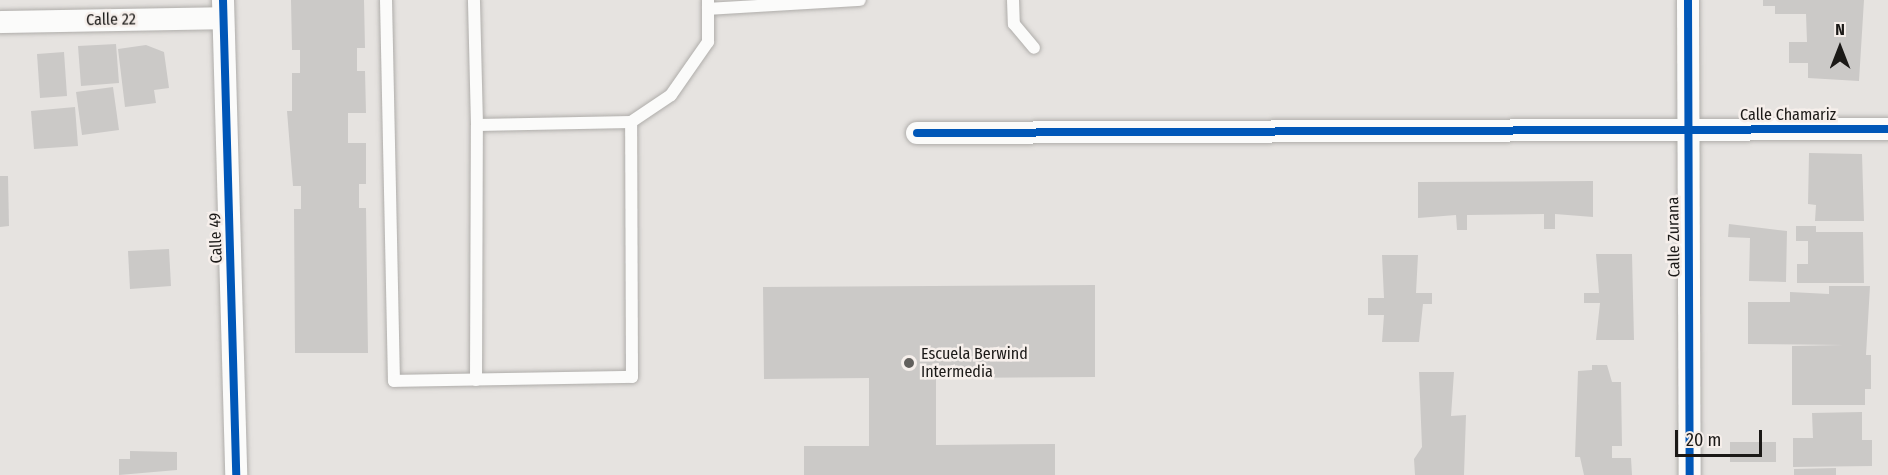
<!DOCTYPE html>
<html>
<head>
<meta charset="utf-8">
<style>
	body { margin:0 }
	#map { position:relative; width:1888px; height:475px; overflow:hidden; background:#e6e3e0; font-family:"Fira Sans Condensed",sans-serif }
	div>[style] { position:absolute }
	.building>* { inset:0; background:#cbc9c7 }
	.roads { filter:drop-shadow(0 0 2px #afadaa) drop-shadow(0 0 2px #afadaa) }
	.service>* { height:12px; margin:-6px; padding:0 6px; transform-origin:6px; border-radius:6px; background:#fbfbfa }
	.minor>* { height:22px; margin:-11px; padding:0 11px; transform-origin:11px; border-radius:11px; background:#fbfbfa }
	.cycleway>* { height:8px; margin:-4px; padding:0 4px; transform-origin:4px; border-radius:4px; background:#0057b8 }
	.dots>* { width:16px; height:16px; translate:-50% -50%; box-sizing:border-box; border:3px solid #f6efeb; border-radius:50% }
	span { translate:-50% -50%; white-space:nowrap; text-align:center; line-height:1.15; -webkit-text-stroke:5px #f6efeb; paint-order:stroke }
	.street-label { font-size:16px; color:#1b1917 }
	.poi-label { font-size:16px; color:#1b1917 }
	.left { translate:0 -50%; text-align:left }
	.north { position:absolute; left:1810px; top:18px; width:60px; height:60px; -webkit-text-stroke:4px #f6efeb; paint-order:stroke; rotate:0deg; font-size:16px; font-weight:700; line-height:24px; text-align:center; color:#1b1917 }
	.north::after { content:''; display:block; margin:auto; width:21px; height:27px; background:#1b1917; clip-path:polygon(50% 0,100% 100%,50% 72%,0 100%) }
	.scale { position:absolute; left:1675px; top:430px; width:87px; height:27px; box-sizing:border-box; border:3px solid #1b1917; border-top:0; padding-left:8px; font-size:18px; line-height:21px; white-space:nowrap; color:#1b1917; -webkit-text-stroke:4px #f6efeb; paint-order:stroke }
</style>
</head>
<body>
<div id="map">
	<div class="building">
		<i style="clip-path:polygon(291px 0,364px 0,365px 48px,357px 48px,357px 71px,365px 71px,366px 113px,348px 113px,348px 143px,366px 143px,366px 184px,359px 184px,359px 208px,366px 208px,368px 353px,295px 353px,294px 209px,301px 209px,301px 186px,293px 186px,287px 111px,292px 111px,292px 73px,300px 73px,300px 50px,292px 50px)"></i>
		<i style="clip-path:polygon(1763px 0,1864px 0,1859px 81px,1808px 78px,1808px 63px,1789px 63px,1789px 42px,1807px 42px,1806px 14px,1775px 14px,1775px 6px,1763px 6px)"></i>
		<i style="clip-path:polygon(116px 44px,119px 83px,81px 86px,78px 46px)"></i>
		<i style="clip-path:polygon(146px 45px,164px 52px,169px 88px,154px 90px,156px 103px,125px 107px,118px 49px)"></i>
		<i style="clip-path:polygon(64px 52px,67px 96px,40px 98px,37px 54px)"></i>
		<i style="clip-path:polygon(113px 87px,119px 130px,82px 135px,76px 92px)"></i>
		<i style="clip-path:polygon(75px 107px,78px 146px,34px 149px,31px 111px)"></i>
		<i style="clip-path:polygon(1809px 153px,1862px 154px,1864px 221px,1815px 221px,1816px 205px,1808px 204px)"></i>
		<i style="clip-path:polygon(0 176px,8px 176px,9px 226px,0 227px)"></i>
		<i style="clip-path:polygon(1593px 181px,1593px 217px,1555px 214px,1555px 229px,1544px 229px,1544px 214px,1467px 215px,1467px 230px,1457px 230px,1456px 215px,1418px 218px,1418px 182px)"></i>
		<i style="clip-path:polygon(1729px 224px,1787px 231px,1786px 282px,1749px 281px,1750px 238px,1728px 237px)"></i>
		<i style="clip-path:polygon(1796px 226px,1816px 226px,1816px 232px,1863px 232px,1864px 283px,1797px 283px,1797px 264px,1808px 264px,1808px 241px,1796px 241px)"></i>
		<i style="clip-path:polygon(169px 249px,171px 286px,130px 289px,128px 251px)"></i>
		<i style="clip-path:polygon(1596px 254px,1632px 254px,1634px 340px,1596px 340px,1600px 303px,1584px 303px,1584px 293px,1599px 293px)"></i>
		<i style="clip-path:polygon(1382px 255px,1418px 255px,1416px 293px,1432px 293px,1432px 304px,1423px 304px,1419px 342px,1382px 342px,1384px 315px,1368px 315px,1368px 298px,1384px 298px)"></i>
		<i style="clip-path:polygon(1095px 285px,1095px 377px,936px 378px,936px 445px,1055px 444px,1055px 475px,804px 475px,804px 446px,869px 446px,869px 378px,764px 379px,763px 287px)"></i>
		<i style="clip-path:polygon(1829px 286px,1870px 286px,1866px 355px,1871px 355px,1871px 389px,1865px 389px,1865px 405px,1792px 405px,1792px 346px,1844px 345px,1748px 344px,1748px 302px,1790px 302px,1790px 292px,1829px 294px)"></i>
		<i style="clip-path:polygon(1592px 365px,1607px 365px,1612px 382px,1621px 382px,1622px 446px,1612px 446px,1612px 458px,1631px 458px,1632px 475px,1584px 475px,1580px 457px,1575px 457px,1578px 371px,1592px 370px)"></i>
		<i style="clip-path:polygon(1419px 372px,1454px 372px,1451px 416px,1466px 415px,1464px 475px,1415px 475px,1414px 459px,1422px 447px)"></i>
		<i style="clip-path:polygon(1862px 412px,1862px 440px,1872px 440px,1872px 466px,1793px 467px,1793px 438px,1813px 438px,1812px 413px)"></i>
		<i style="clip-path:polygon(1730px 442px,1776px 442px,1776px 462px,1730px 462px)"></i>
		<i style="clip-path:polygon(130px 451px,177px 452px,177px 470px,119px 475px,119px 459px,130px 459px)"></i>
		<i style="clip-path:polygon(1836px 468px,1836px 475px,1794px 475px,1794px 469px)"></i>
	</div>
	<div class="roads">
		<div class="service">
			<i style="left:386px;top:0;width:381px;rotate:88.8deg"></i>
			<i style="left:394px;top:381px;width:238px;rotate:-1deg"></i>
			<i style="left:632px;top:377px;width:255px;rotate:-90.2deg"></i>
			<i style="left:631px;top:122px;width:154px;rotate:178.9deg"></i>
			<i style="left:477px;top:125px;width:125px;rotate:-91.4deg"></i>
			<i style="left:1013px;top:0;width:24px;rotate:88deg"></i>
			<i style="left:1014px;top:24px;width:31px;rotate:50deg"></i>
			<i style="left:708px;top:9px;width:152px;rotate:-3.4deg"></i>
			<i style="left:631px;top:122px;width:48px;rotate:-34deg"></i>
			<i style="left:671px;top:95px;width:65px;rotate:-55.1deg"></i>
			<i style="left:708px;top:42px;width:42px;rotate:-90deg"></i>
			<i style="left:476px;top:380px;width:255px;rotate:-89.8deg"></i>
		</div>
		<div class="minor">
			<i style="left:223px;top:0;width:475px;rotate:88.4deg"></i>
			<i style="left:1688px;top:0;width:475px;rotate:89.8deg"></i>
			<i style="left:0;top:22px;width:223px;rotate:-1deg"></i>
			<i style="left:917px;top:133px;width:971px;rotate:-0.24deg"></i>
		</div>
	</div>
	<div class="cycleway">
		<i style="left:223px;top:0;width:475px;rotate:88.4deg"></i>
		<i style="left:1688px;top:0;width:475px;rotate:89.8deg"></i>
		<i style="left:917px;top:133px;width:971px;rotate:-0.24deg"></i>
	</div>
	<div class="dots">
		<i style="left:909px;top:363px;background:#62605d"></i>
	</div>
	<div class="street-label">
		<span style="left:111px;top:20px;rotate:-1deg">Calle 22</span>
		<span style="left:1788px;top:115px">Calle Chamariz</span>
		<span style="left:1674px;top:237px;rotate:-91deg">Calle Zurana</span>
		<span style="left:216px;top:238px;rotate:-92deg">Calle 49</span>
	</div>
	<div class="poi-label">
		<span class="left" style="left:921px;top:363px">Escuela Berwind<br>Intermedia</span>
	</div>
	<div class="north">N</div>
	<div class="scale">20 m</div>
</div>
</body>
</html>
